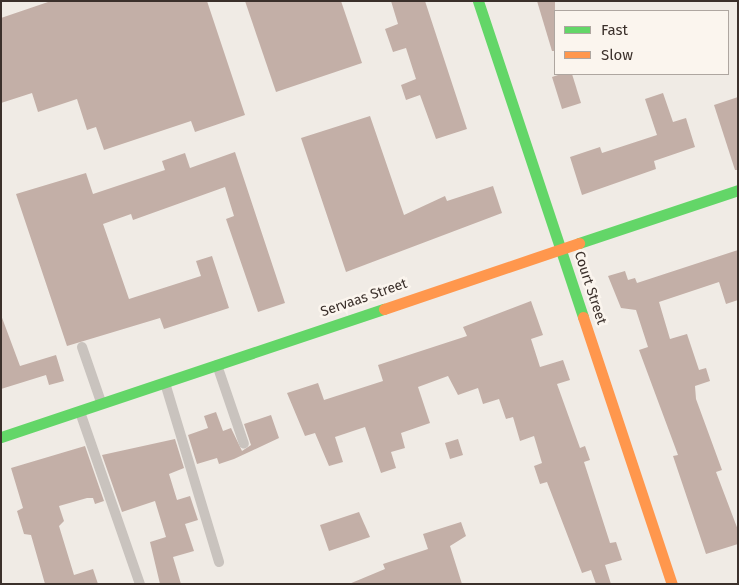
<!DOCTYPE html>
<html>
<head>
<meta charset="utf-8">
<style>
	body { margin:0 }
	#map { position:relative; width:739px; height:585px; overflow:hidden; background:#f0ebe5; font-family:"Fira Sans",sans-serif }
	div>[style] { position:absolute }
	.building>* { inset:0; background:#c3afa7 }
	.lane>* { height:10px; margin:-5px; padding:0 5px; transform-origin:5px; border-radius:5px; background:#c9c3be }
	.fast>* { height:11px; margin:-5.5px; padding:0 5.5px; transform-origin:5.5px; border-radius:5.5px; background:#63d668 }
	.slow>* { height:11px; margin:-5.5px; padding:0 5.5px; transform-origin:5.5px; border-radius:5.5px; background:#ff974d }
	span { translate:-50% -50%; white-space:nowrap; text-align:center; line-height:1.15; -webkit-text-stroke:5px #fbf5ee; paint-order:stroke }
	.street-label { font-size:14px; color:#3b302b }
	.frame { position:absolute; inset:0; border:2px solid #3b302b; pointer-events:none }
	.legend { position:absolute; left:554px; top:10px; width:175px; height:65px; box-sizing:border-box; background:#fbf5ee; border:1px solid #aea6a0; margin:0; padding:6px 9px; list-style:none; font-size:15px; color:#3b302b }
	.legend li { display:flex; align-items:center; gap:10px; height:25px }
	.legend b { width:25px; border:1px solid #aea6a0 }
</style>
</head>
<body>
<div id="map">
	<div class="building">
		<i style="clip-path:polygon(51px 1px,207px 1px,245px 115px,195px 132px,191px 121px,104px 150px,96px 127px,87px 130px,77px 99px,38px 112px,32px 93px,1px 103px,1px 18px)"></i>
		<i style="clip-path:polygon(245px 1px,341px 1px,362px 63px,276px 92px)"></i>
		<i style="clip-path:polygon(391px 1px,425px 1px,467px 129px,436px 139px,420px 95px,406px 100px,401px 85px,416px 79px,406px 48px,393px 52px,385px 29px,398px 24px)"></i>
		<i style="clip-path:polygon(537px 1px,555px 1px,555px 51px,552px 51px)"></i>
		<i style="clip-path:polygon(561px 74px,572px 74px,581px 103px,562px 109px,552px 77px)"></i>
		<i style="clip-path:polygon(663px 93px,673px 122px,686px 118px,695px 147px,654px 161px,656px 169px,582px 195px,570px 157px,600px 147px,602px 153px,657px 135px,645px 99px)"></i>
		<i style="clip-path:polygon(738px 97px,738px 170px,735px 170px,714px 105px)"></i>
		<i style="clip-path:polygon(370px 116px,404px 215px,445px 196px,447px 201px,493px 186px,502px 213px,346px 272px,301px 138px)"></i>
		<i style="clip-path:polygon(235px 152px,285px 303px,258px 312px,226px 219px,234px 216px,225px 187px,133px 220px,131px 214px,103px 224px,129px 299px,201px 276px,196px 261px,212px 256px,229px 308px,164px 329px,160px 318px,67px 346px,16px 194px,86px 173px,93px 194px,165px 170px,162px 161px,185px 153px,190px 168px)"></i>
		<i style="clip-path:polygon(738px 250px,738px 300px,726px 304px,719px 282px,659px 302px,670px 339px,687px 334px,699px 370px,706px 368px,710px 381px,695px 386px,696px 399px,722px 470px,716px 472px,738px 530px,738px 544px,706px 554px,673px 456px,678px 455px,639px 350px,648px 347px,636px 310px,621px 308px,608px 276px,625px 271px,628px 280px,635px 278px,637px 283px)"></i>
		<i style="clip-path:polygon(531px 301px,543px 335px,531px 339px,540px 367px,563px 360px,570px 380px,557px 384px,580px 448px,585px 446px,590px 460px,584px 462px,610px 543px,616px 542px,622px 560px,605px 565px,611px 584px,596px 584px,591px 570px,582px 573px,547px 482px,540px 484px,534px 466px,542px 463px,534px 436px,520px 441px,513px 417px,506px 419px,499px 399px,483px 404px,478px 388px,458px 395px,448px 376px,418px 387px,430px 423px,401px 433px,405px 448px,391px 452px,396px 468px,381px 473px,365px 427px,335px 437px,343px 462px,329px 466px,315px 433px,305px 436px,287px 393px,318px 383px,324px 400px,383px 381px,378px 365px,467px 336px,463px 327px)"></i>
		<i style="clip-path:polygon(1px 315px,20px 366px,56px 355px,64px 381px,49px 385px,46px 375px,1px 389px)"></i>
		<i style="clip-path:polygon(216px 412px,223px 431px,231px 428px,242px 451px,251px 445px,244px 424px,271px 415px,279px 438px,234px 459px,219px 464px,217px 458px,197px 464px,188px 435px,208px 428px,204px 416px)"></i>
		<i style="clip-path:polygon(175px 439px,184px 468px,169px 474px,177px 500px,190px 496px,198px 520px,185px 524px,194px 551px,173px 557px,181px 584px,160px 584px,150px 542px,166px 537px,155px 501px,122px 512px,102px 455px)"></i>
		<i style="clip-path:polygon(458px 439px,463px 455px,450px 459px,445px 443px)"></i>
		<i style="clip-path:polygon(85px 446px,104px 501px,95px 504px,93px 498px,87px 498px,59px 506px,64px 521px,59px 526px,74px 575px,93px 569px,98px 584px,45px 584px,31px 535px,24px 534px,17px 511px,23px 508px,11px 468px)"></i>
		<i style="clip-path:polygon(359px 512px,370px 537px,329px 551px,320px 525px)"></i>
		<i style="clip-path:polygon(461px 522px,466px 536px,450px 546px,462px 584px,349px 584px,385px 569px,383px 564px,428px 549px,423px 534px)"></i>
	</div>
	<div class="lane">
		<i style="left:82px;top:347px;width:58px;rotate:70.9deg"></i>
		<i style="left:217px;top:365px;width:83px;rotate:71.1deg"></i>
		<i style="left:165px;top:383px;width:187px;rotate:73.2deg"></i>
		<i style="left:80px;top:412px;width:182px;rotate:70.8deg"></i>
	</div>
	<div class="fast">
		<i style="left:478px;top:1px;width:333px;rotate:71.6deg"></i>
		<i style="left:579px;top:243px;width:168px;rotate:-18.4deg"></i>
		<i style="left:1px;top:437px;width:404px;rotate:-18.5deg"></i>
	</div>
	<div class="slow">
		<i style="left:384px;top:309px;width:206px;rotate:-18.7deg"></i>
		<i style="left:583px;top:317px;width:281px;rotate:71.6deg"></i>
	</div>
	<div class="street-label">
		<span style="left:590px;top:288px;rotate:72deg">Court Street</span>
		<span style="left:364px;top:298px;rotate:-19deg">Servaas Street</span>
	</div>
	<div class="frame"></div>
	<ul class="legend">
	<li><b style="height:6px;background:#63d668"></b>Fast</li>
	<li><b style="height:6px;background:#ff974d"></b>Slow</li>
	</ul>
</div>
</body>
</html>
